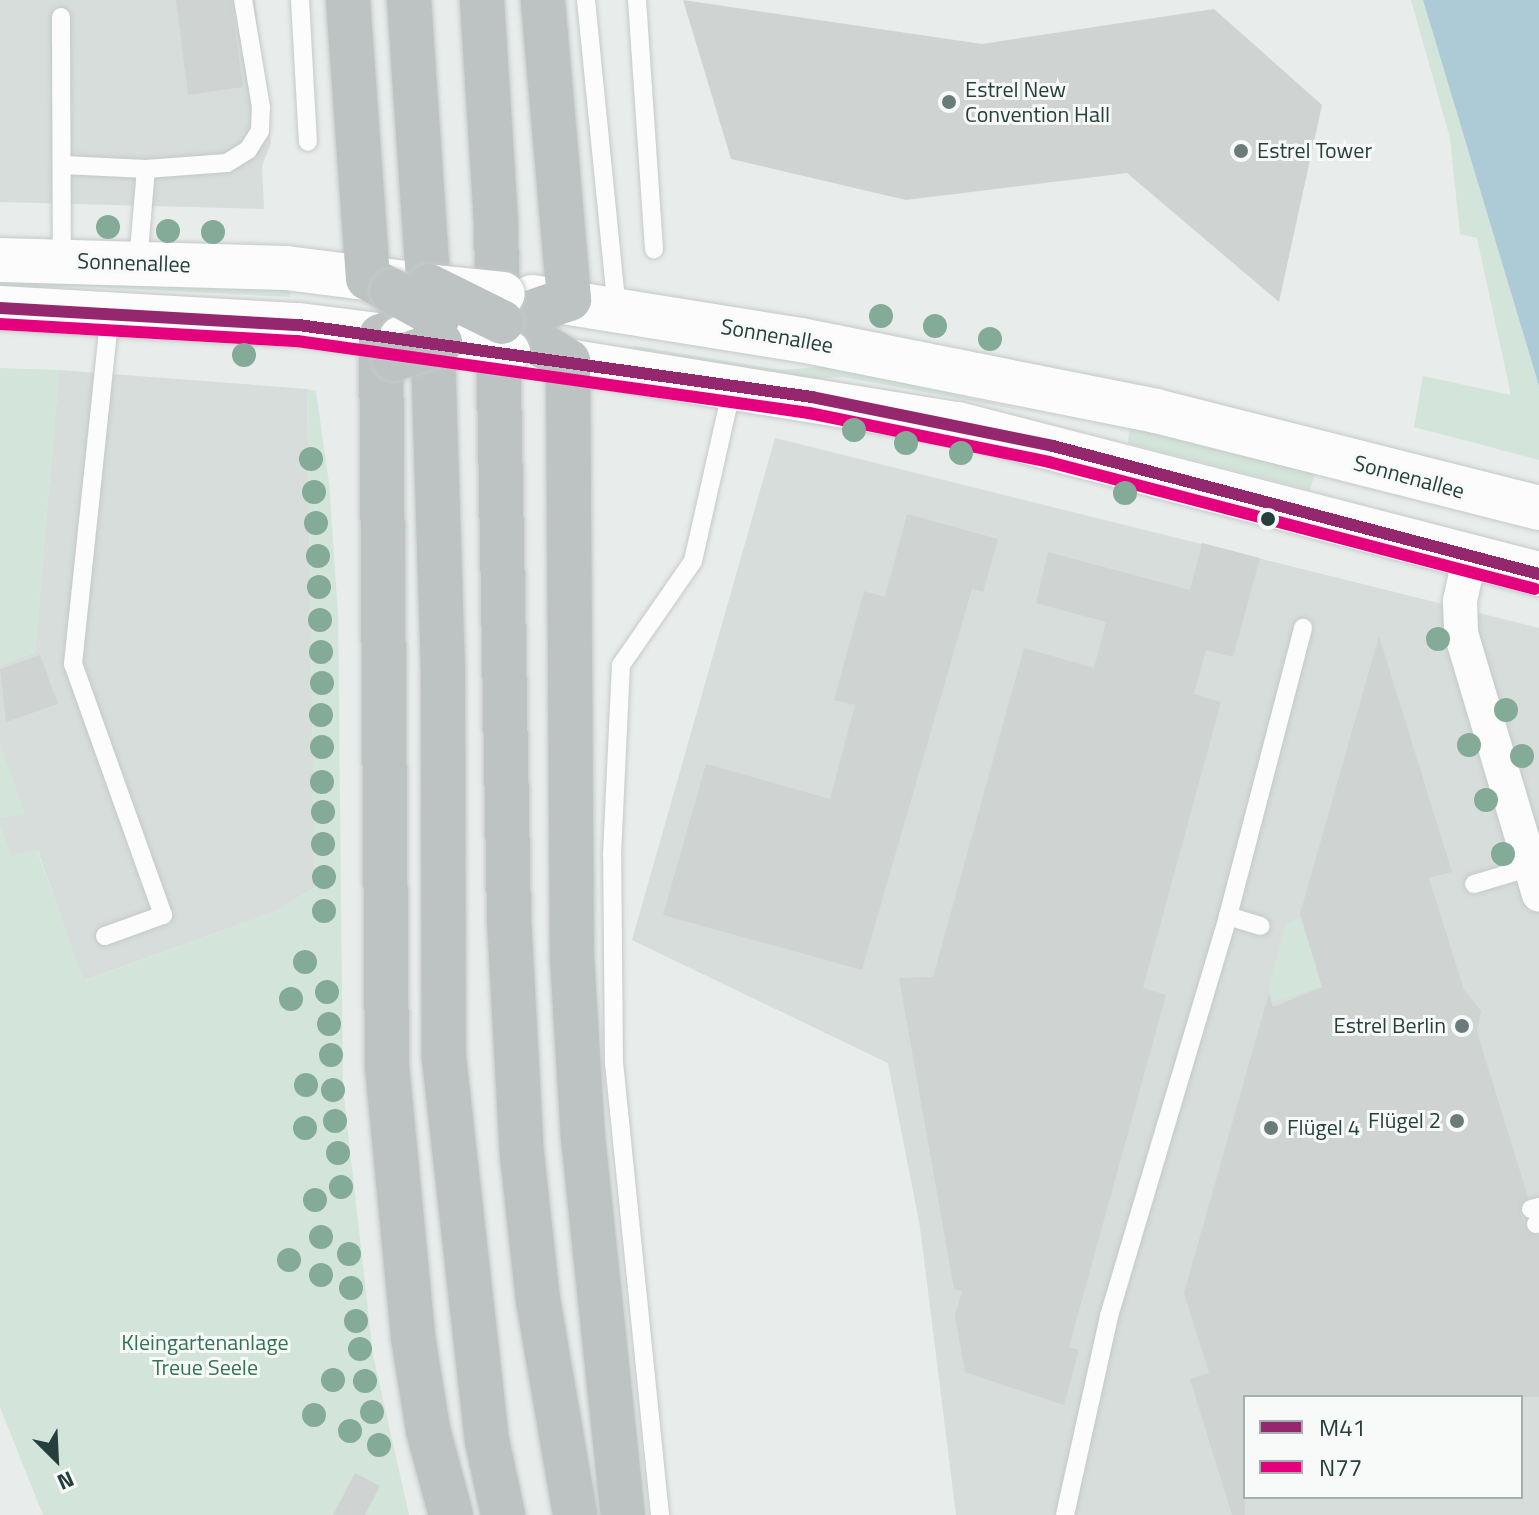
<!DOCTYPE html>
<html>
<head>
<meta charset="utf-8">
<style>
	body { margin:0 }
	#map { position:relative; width:1539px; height:1515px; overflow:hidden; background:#e8eceb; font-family:"Titillium Web",sans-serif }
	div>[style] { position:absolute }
	.built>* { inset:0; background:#d6dddb }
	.green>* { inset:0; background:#d3e4da }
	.water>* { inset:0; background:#accbd7 }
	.building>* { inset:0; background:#cfd4d2 }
	.roads { filter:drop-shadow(0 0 2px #c5c9c8) drop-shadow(0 0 2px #c5c9c8) }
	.service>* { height:18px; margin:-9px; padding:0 9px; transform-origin:9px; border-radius:9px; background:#fcfcfc }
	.minor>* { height:34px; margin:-17px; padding:0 17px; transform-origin:17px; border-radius:17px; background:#fcfcfc }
	.secondary>* { height:44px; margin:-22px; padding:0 22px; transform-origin:22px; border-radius:22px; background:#fcfcfc }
	.motorway>* { height:44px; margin:-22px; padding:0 22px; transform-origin:22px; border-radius:22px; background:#bdc3c3 }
	.bridges { filter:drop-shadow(0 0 2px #c4c9c8) drop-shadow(0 0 2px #c4c9c8) }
	.secondary-bridge>* { height:44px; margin:-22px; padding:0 22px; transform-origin:22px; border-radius:22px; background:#fcfcfc }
	.motorway-bridge>* { height:44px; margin:-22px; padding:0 22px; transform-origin:22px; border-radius:22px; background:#bdc3c3 }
	.bus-1>* { height:12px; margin:-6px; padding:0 6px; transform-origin:6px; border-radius:6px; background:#95276e }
	.bus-2>* { height:12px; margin:-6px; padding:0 6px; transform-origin:6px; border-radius:6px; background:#e5007d }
	.trees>* { width:24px; height:24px; margin:-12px; border-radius:50%; background:#84aa98 }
	.dots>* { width:22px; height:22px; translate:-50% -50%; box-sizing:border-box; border:4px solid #f7faf9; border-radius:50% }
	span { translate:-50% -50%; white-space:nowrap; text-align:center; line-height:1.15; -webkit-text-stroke:6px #f7faf9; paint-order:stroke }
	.poi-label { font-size:22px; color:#263f3c }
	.left { translate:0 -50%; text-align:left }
	.right { translate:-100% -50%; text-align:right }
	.street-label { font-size:22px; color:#263f3c }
	.park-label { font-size:22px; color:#337455 }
	.legend { position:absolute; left:1243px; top:1395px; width:280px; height:104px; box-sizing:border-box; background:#f7faf9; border:2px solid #a3afad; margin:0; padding:10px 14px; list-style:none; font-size:24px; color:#263f3c }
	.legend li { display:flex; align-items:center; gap:16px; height:40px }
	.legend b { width:40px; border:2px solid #a3afad }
	.north { position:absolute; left:16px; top:1419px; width:80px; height:80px; -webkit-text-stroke:6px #f7faf9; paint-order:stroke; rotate:156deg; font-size:22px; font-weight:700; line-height:32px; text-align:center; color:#263f3c }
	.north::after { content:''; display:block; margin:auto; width:28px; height:36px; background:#263f3c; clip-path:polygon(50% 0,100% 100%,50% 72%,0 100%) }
</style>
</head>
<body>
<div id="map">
	<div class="built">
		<i style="clip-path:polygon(0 0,255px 0,271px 143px,262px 166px,264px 209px,0 202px)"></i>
		<i style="clip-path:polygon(59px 370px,307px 389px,315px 887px,277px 911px,83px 981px,38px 851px,11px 856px,0 825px,0 818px,24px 813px,0 745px,0 665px,35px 652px)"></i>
		<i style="clip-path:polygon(evenodd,775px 438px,1539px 628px,1539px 1515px,956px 1515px,920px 1227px,888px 1063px,632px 940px,775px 438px,1245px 1397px,1521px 1397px,1521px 1497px,1245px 1497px,1245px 1397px)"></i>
	</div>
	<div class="green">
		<i style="clip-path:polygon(1411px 0,1423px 0,1539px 386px,1539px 460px,1414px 427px,1423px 376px,1511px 395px,1477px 238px,1460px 234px,1450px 138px)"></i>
		<i style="clip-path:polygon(0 274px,291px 284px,290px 297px,70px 286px,0 291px)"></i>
		<i style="clip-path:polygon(634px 346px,781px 370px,830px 366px,1031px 412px,843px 377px,793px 380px,632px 355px)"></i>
		<i style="clip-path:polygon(0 368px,59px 370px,35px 652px,0 665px)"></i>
		<i style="clip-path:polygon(307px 389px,316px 391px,329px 483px,338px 614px,343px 1088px,373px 1355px,409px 1515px,43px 1515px,0 1407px,0 825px,11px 855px,37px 850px,84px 981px,277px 911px,315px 887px)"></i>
		<i style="clip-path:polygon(1130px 425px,1315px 473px,1310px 490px,1128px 443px)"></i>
		<i style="clip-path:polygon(0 745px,25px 813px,0 818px)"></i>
		<i style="clip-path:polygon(1301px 918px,1322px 987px,1272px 1002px,1268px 988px,1286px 924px)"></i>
	</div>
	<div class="water">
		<i style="clip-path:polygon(1423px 0,1539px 0,1539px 386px)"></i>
	</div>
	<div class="building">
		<i style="clip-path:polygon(176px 0,231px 0,243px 87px,188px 95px)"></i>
		<i style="clip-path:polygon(683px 0,982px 44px,1214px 9px,1322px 105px,1279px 302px,1127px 173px,906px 200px,731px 159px)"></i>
		<i style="clip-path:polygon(907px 514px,998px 539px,983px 592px,972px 589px,862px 970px,663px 915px,706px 764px,830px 799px,855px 705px,834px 700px,864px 591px,885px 597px)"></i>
		<i style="clip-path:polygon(1202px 543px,1260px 558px,1233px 657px,1206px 650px,1194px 694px,1221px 702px,1143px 988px,1166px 995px,1069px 1347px,1079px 1350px,1064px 1405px,965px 1372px,955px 1316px,962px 1291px,954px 1289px,899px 978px,933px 977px,1024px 648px,1094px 668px,1106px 622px,1036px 603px,1048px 552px,1190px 590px)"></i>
		<i style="clip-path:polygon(1379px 636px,1452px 872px,1429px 878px,1464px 990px,1481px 1011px,1477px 1032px,1528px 1197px,1520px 1213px,1528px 1232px,1539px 1236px,1539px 1397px,1245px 1397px,1245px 1515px,1232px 1515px,1190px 1379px,1209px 1373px,1184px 1293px,1269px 993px,1273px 1007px,1322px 987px,1300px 914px)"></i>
		<i style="clip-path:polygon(40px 655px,58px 704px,6px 722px,0 669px)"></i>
		<i style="clip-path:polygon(355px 1473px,380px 1486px,365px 1515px,333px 1515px)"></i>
	</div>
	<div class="roads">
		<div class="service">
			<i style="left:300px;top:0;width:142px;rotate:86.8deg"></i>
			<i style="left:586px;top:0;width:311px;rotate:84.3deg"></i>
			<i style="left:637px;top:0;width:250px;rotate:86.1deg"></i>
			<i style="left:61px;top:17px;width:244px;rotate:89.8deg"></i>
			<i style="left:63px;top:165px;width:83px;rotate:2.8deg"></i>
			<i style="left:146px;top:169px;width:81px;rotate:-4.2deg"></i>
			<i style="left:227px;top:163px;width:25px;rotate:-32deg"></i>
			<i style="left:248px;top:150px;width:22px;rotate:-58deg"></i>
			<i style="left:260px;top:131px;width:24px;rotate:-88deg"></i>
			<i style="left:261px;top:107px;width:109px;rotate:-99.5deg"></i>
			<i style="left:138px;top:262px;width:93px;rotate:-85.1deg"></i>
			<i style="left:1474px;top:884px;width:59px;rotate:-16.6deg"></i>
			<i style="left:1228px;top:916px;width:34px;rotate:17deg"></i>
			<i style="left:105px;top:936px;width:62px;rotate:-19.9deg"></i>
			<i style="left:163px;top:915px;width:267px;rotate:-109.7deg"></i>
			<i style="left:73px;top:664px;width:352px;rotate:-84deg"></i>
			<i style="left:1531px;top:1209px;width:8px;rotate:-14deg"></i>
			<i style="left:1536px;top:1224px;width:3px;rotate:-18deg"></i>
			<i style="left:660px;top:1515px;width:453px;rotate:-95.8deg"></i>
			<i style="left:614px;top:1064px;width:209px;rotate:-90.5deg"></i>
			<i style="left:612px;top:855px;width:190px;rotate:-87.3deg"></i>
			<i style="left:621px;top:665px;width:126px;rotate:-55.3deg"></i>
			<i style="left:693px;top:561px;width:177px;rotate:-77.3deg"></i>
			<i style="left:1065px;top:1515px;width:204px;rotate:-77.5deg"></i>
			<i style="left:1109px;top:1316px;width:417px;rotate:-73.4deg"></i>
			<i style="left:1228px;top:916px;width:298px;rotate:-75.4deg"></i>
		</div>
		<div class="minor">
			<i style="left:1470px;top:555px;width:47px;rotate:102.3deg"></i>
			<i style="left:1460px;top:601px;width:32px;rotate:88deg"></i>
			<i style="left:1461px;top:633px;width:273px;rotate:73.4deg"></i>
		</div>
		<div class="secondary">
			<i style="left:0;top:260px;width:286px;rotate:1.6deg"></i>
			<i style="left:286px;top:268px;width:119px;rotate:7.2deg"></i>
			<i style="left:532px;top:297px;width:272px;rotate:9.1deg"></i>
			<i style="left:801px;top:340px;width:362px;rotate:11.3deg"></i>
			<i style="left:1156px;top:411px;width:395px;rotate:14.2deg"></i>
			<i style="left:0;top:308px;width:299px;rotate:3.3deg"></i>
			<i style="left:299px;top:325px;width:96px;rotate:7.2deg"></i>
			<i style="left:530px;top:355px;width:434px;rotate:9.2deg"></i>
			<i style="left:958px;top:424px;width:600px;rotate:14.48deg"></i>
		</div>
		<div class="motorway">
			<i style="left:348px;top:0;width:279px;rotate:85.9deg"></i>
			<i style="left:368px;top:278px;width:27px;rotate:28deg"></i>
			<i style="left:409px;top:0;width:355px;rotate:86.1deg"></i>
			<i style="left:433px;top:354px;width:315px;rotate:88.2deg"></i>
			<i style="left:443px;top:669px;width:389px;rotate:89.9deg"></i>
			<i style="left:444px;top:1058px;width:385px;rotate:83.6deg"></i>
			<i style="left:487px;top:1441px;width:76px;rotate:77.8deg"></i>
			<i style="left:482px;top:0;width:222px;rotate:86.4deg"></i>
			<i style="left:496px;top:222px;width:696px;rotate:88.93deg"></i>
			<i style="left:509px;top:918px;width:237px;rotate:86.9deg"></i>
			<i style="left:522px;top:1155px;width:146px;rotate:83.7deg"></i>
			<i style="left:538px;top:1300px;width:218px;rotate:80.2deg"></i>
			<i style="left:502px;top:322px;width:77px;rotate:30.6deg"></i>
			<i style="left:568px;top:361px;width:597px;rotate:89.62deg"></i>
			<i style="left:572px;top:958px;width:179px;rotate:86.5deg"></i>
			<i style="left:583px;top:1137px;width:380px;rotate:84deg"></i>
			<i style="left:502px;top:322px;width:71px;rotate:-18.9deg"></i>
			<i style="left:569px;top:299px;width:300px;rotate:-95deg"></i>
			<i style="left:394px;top:331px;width:14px;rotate:159deg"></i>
			<i style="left:381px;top:336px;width:730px;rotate:89.53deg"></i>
			<i style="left:387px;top:1066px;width:272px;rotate:84.5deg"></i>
			<i style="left:413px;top:1337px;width:94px;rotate:80.8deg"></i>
			<i style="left:428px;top:1430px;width:88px;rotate:74.9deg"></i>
		</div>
	</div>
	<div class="bridges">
		<div class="secondary-bridge">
			<i style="left:434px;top:287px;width:69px;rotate:5.8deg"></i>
			<i style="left:401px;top:338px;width:108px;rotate:7.5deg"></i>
		</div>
		<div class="motorway-bridge">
			<i style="left:429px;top:286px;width:81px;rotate:26.3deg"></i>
			<i style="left:392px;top:291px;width:53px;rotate:29.5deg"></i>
			<i style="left:394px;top:359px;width:49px;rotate:-19.2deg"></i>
		</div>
	</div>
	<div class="bus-1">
		<i style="left:0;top:308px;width:299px;rotate:3.3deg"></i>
		<i style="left:299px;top:325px;width:518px;rotate:7.99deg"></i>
		<i style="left:812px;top:397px;width:246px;rotate:11.5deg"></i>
		<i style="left:1053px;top:446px;width:503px;rotate:14.76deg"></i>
	</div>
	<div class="bus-2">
		<i style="left:0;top:324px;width:297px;rotate:3.3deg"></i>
		<i style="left:297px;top:341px;width:517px;rotate:8deg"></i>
		<i style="left:809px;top:413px;width:245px;rotate:11.5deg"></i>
		<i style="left:1049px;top:462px;width:502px;rotate:14.64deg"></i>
	</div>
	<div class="trees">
		<i style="left:108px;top:227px"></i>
		<i style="left:168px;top:231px"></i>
		<i style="left:213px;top:232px"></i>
		<i style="left:881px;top:316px"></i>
		<i style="left:935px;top:326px"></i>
		<i style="left:990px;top:339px"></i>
		<i style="left:244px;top:355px"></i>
		<i style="left:854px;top:430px"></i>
		<i style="left:906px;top:443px"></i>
		<i style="left:961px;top:453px"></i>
		<i style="left:311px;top:459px"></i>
		<i style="left:314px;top:492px"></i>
		<i style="left:1125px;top:493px"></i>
		<i style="left:316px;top:523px"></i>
		<i style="left:318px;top:556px"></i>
		<i style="left:319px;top:587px"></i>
		<i style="left:320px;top:620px"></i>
		<i style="left:1438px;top:639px"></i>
		<i style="left:321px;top:652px"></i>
		<i style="left:322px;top:683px"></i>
		<i style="left:1506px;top:710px"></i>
		<i style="left:321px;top:715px"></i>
		<i style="left:1469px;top:745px"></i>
		<i style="left:322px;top:747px"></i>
		<i style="left:1522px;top:756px"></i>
		<i style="left:322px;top:782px"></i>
		<i style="left:1486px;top:800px"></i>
		<i style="left:323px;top:812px"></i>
		<i style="left:323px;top:844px"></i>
		<i style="left:1503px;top:854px"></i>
		<i style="left:324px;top:877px"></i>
		<i style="left:324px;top:911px"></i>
		<i style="left:305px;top:962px"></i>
		<i style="left:327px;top:992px"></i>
		<i style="left:291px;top:999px"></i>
		<i style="left:329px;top:1024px"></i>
		<i style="left:331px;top:1055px"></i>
		<i style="left:306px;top:1085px"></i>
		<i style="left:333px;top:1090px"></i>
		<i style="left:335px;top:1121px"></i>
		<i style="left:305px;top:1128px"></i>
		<i style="left:338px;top:1153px"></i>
		<i style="left:341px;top:1187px"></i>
		<i style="left:315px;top:1200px"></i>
		<i style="left:321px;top:1237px"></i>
		<i style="left:349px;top:1254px"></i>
		<i style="left:289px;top:1260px"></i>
		<i style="left:321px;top:1275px"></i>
		<i style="left:351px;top:1288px"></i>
		<i style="left:356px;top:1321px"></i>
		<i style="left:360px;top:1349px"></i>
		<i style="left:333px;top:1380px"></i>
		<i style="left:365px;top:1381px"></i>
		<i style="left:372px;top:1412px"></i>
		<i style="left:314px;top:1415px"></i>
		<i style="left:350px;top:1431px"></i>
		<i style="left:379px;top:1445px"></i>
	</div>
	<div class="dots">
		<i style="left:949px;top:102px;background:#6a7c79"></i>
		<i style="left:1241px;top:151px;background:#6a7c79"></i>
		<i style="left:1268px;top:519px;background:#263f3c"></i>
		<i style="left:1462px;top:1026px;background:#6a7c79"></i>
		<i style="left:1457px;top:1121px;background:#6a7c79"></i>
		<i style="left:1271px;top:1128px;background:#6a7c79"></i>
	</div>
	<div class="poi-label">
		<span class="left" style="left:965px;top:102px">Estrel New<br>Convention Hall</span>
		<span class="left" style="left:1257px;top:151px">Estrel Tower</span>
		<span class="right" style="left:1446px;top:1026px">Estrel Berlin</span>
		<span class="right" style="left:1441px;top:1121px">Flügel 2</span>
		<span class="left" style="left:1287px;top:1128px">Flügel 4</span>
	</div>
	<div class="street-label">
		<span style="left:134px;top:263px;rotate:2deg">Sonnenallee</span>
		<span style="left:777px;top:336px;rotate:10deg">Sonnenallee</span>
		<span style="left:1409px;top:477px;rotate:15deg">Sonnenallee</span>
	</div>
	<div class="park-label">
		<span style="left:205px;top:1355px">Kleingartenanlage<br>Treue Seele</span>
	</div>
	<ul class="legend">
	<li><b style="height:10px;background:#95276e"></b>M41</li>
	<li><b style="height:10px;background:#e5007d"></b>N77</li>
	</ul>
	<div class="north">N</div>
</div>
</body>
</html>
